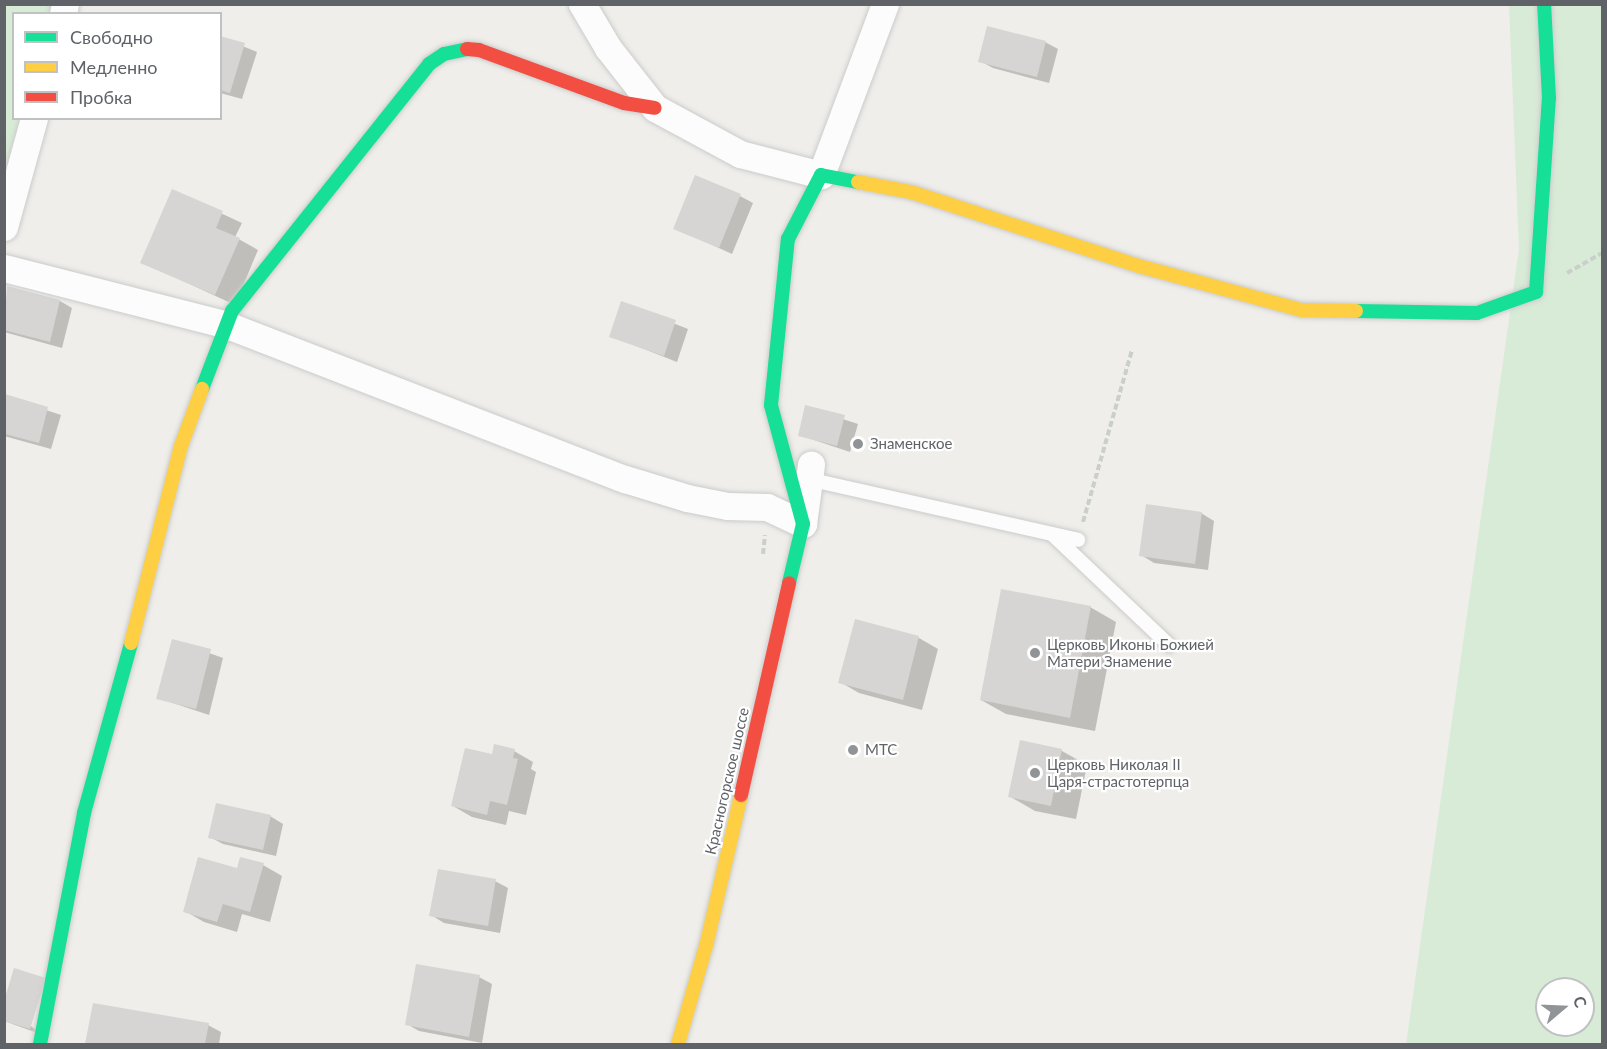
<!DOCTYPE html>
<html>
<head>
<meta charset="utf-8">
<style>
	body { margin:0 }
	#map { position:relative; width:1607px; height:1049px; overflow:hidden; background:#efeeea; font-family:Lato,sans-serif }
	div>[style] { position:absolute }
	.green>* { inset:0; background:#d8ebd6 }
	.shadow>* { inset:0; background:#0003 }
	.building>* { inset:0; background:#d6d5d3 }
	.path>* { height:4px; margin-top:-2px; transform-origin:0; background:repeating-linear-gradient(90deg,#cacfcc 0 6px,transparent 0 9px) }
	.roads { filter:drop-shadow(0 0 2px #cbcccc) drop-shadow(0 0 2px #cbcccc) }
	.lane>* { height:14px; margin:-7px; padding:0 7px; transform-origin:7px; border-radius:7px; background:#fdfcfc }
	.street>* { height:27px; margin:-13.5px; padding:0 13.5px; transform-origin:13.5px; border-radius:13.5px; background:#fdfcfc }
	.fast>* { height:14px; margin:-7px; padding:0 7px; transform-origin:7px; border-radius:7px; background:#16e098 }
	.slow>* { height:14px; margin:-7px; padding:0 7px; transform-origin:7px; border-radius:7px; background:#ffcf43 }
	.jam>* { height:14px; margin:-7px; padding:0 7px; transform-origin:7px; border-radius:7px; background:#f24e42 }
	.dots>* { width:16px; height:16px; translate:-50% -50%; box-sizing:border-box; border:3px solid #fff; border-radius:50% }
	span { translate:-50% -50%; white-space:nowrap; text-align:center; line-height:1.15; -webkit-text-stroke:4.5px #fff; paint-order:stroke }
	.poi-label { font-size:15px; color:#5f6368 }
	.left { translate:0 -50%; text-align:left }
	.street-label { font-size:15px; color:#5f6368 }
	.frame { position:absolute; inset:0; border:6px solid #5f6368; pointer-events:none }
	.legend { position:absolute; left:12px; top:12px; width:210px; height:108px; box-sizing:border-box; background:#fff; border:2px solid #bfc1c3; margin:0; padding:8px 10px; list-style:none; font-size:18px; color:#5f6368 }
	.legend li { display:flex; align-items:center; gap:12px; height:30px }
	.legend b { width:30px; border:2px solid #bfc1c3 }
	.north { position:absolute; left:1535px; top:977px; width:60px; height:60px; box-sizing:border-box; background:#fff; border:2px solid #bfc1c3; border-radius:50%; rotate:71deg; font-size:16px; font-weight:700; line-height:24px; text-align:center; color:#5f6368 }
	.north::after { content:''; display:block; margin:auto; width:21px; height:27px; background:#919496; clip-path:polygon(50% 0,100% 100%,50% 72%,0 100%) }
</style>
</head>
<body>
<div id="map">
	<div class="green">
		<i style="clip-path:polygon(5px 5px,53px 5px,51px 13px,14px 14px,14px 118px,20px 119px,5px 169px)"></i>
		<i style="clip-path:polygon(evenodd,1509px 5px,1602px 5px,1602px 1044px,1406px 1044px,1519px 249px,1509px 5px,1547px 989px,1583px 989px,1583px 1025px,1547px 1025px,1547px 989px)"></i>
	</div>
	<div class="shadow">
		<i style="clip-path:polygon(220px 37px,257px 52px,242px 99px,220px 93px)"></i>
		<i style="clip-path:polygon(1045px 42px,1058px 49px,1049px 83px,993px 68px,980px 61px)"></i>
		<i style="clip-path:polygon(173px 191px,242px 223px,235px 237px,258px 250px,235px 305px,142px 262px)"></i>
		<i style="clip-path:polygon(740px 196px,753px 203px,732px 254px,675px 228px)"></i>
		<i style="clip-path:polygon(8px 288px,60px 301px,72px 308px,62px 348px,4px 332px)"></i>
		<i style="clip-path:polygon(622px 303px,688px 329px,677px 362px,611px 336px)"></i>
		<i style="clip-path:polygon(4px 396px,61px 415px,51px 449px,4px 436px)"></i>
		<i style="clip-path:polygon(806px 407px,858px 424px,850px 452px,799px 435px)"></i>
		<i style="clip-path:polygon(1201px 513px,1214px 521px,1208px 570px,1154px 563px,1141px 555px)"></i>
		<i style="clip-path:polygon(1090px 607px,1116px 622px,1095px 731px,1006px 714px,981px 700px)"></i>
		<i style="clip-path:polygon(856px 621px,919px 638px,938px 649px,922px 710px,859px 693px,840px 682px)"></i>
		<i style="clip-path:polygon(173px 640px,223px 658px,209px 715px,158px 698px)"></i>
		<i style="clip-path:polygon(1021px 742px,1062px 751px,1087px 765px,1076px 819px,1035px 811px,1009px 796px)"></i>
		<i style="clip-path:polygon(514px 751px,533px 762px,531px 769px,536px 772px,526px 815px,509px 811px,506px 825px,472px 817px,453px 806px,493px 756px)"></i>
		<i style="clip-path:polygon(270px 816px,283px 824px,276px 856px,223px 844px,210px 837px)"></i>
		<i style="clip-path:polygon(263px 865px,282px 876px,270px 922px,242px 914px,237px 932px,204px 922px,185px 911px,238px 869px)"></i>
		<i style="clip-path:polygon(495px 881px,508px 888px,500px 933px,444px 923px,431px 915px)"></i>
		<i style="clip-path:polygon(479px 977px,492px 984px,482px 1043px,419px 1031px,407px 1024px)"></i>
		<i style="clip-path:polygon(94px 1005px,208px 1025px,221px 1032px,219px 1044px,87px 1044px)"></i>
		<i style="clip-path:polygon(4px 1006px,43px 1035px,4px 1021px)"></i>
	</div>
	<div class="building">
		<i style="clip-path:polygon(987px 26px,1046px 41px,1037px 77px,978px 62px)"></i>
		<i style="clip-path:polygon(220px 36px,245px 43px,230px 93px,220px 90px)"></i>
		<i style="clip-path:polygon(695px 175px,741px 194px,719px 248px,673px 229px)"></i>
		<i style="clip-path:polygon(172px 189px,223px 211px,216px 228px,240px 238px,215px 295px,140px 263px)"></i>
		<i style="clip-path:polygon(7px 286px,60px 300px,50px 342px,4px 330px)"></i>
		<i style="clip-path:polygon(621px 301px,676px 320px,664px 356px,609px 337px)"></i>
		<i style="clip-path:polygon(5px 394px,48px 407px,39px 443px,5px 434px)"></i>
		<i style="clip-path:polygon(805px 405px,845px 415px,837px 446px,798px 436px)"></i>
		<i style="clip-path:polygon(1146px 504px,1202px 512px,1195px 564px,1139px 556px)"></i>
		<i style="clip-path:polygon(1001px 589px,1091px 606px,1070px 718px,980px 700px)"></i>
		<i style="clip-path:polygon(855px 619px,919px 636px,903px 700px,838px 683px)"></i>
		<i style="clip-path:polygon(172px 639px,211px 649px,196px 709px,156px 699px)"></i>
		<i style="clip-path:polygon(1020px 740px,1062px 749px,1051px 806px,1008px 797px)"></i>
		<i style="clip-path:polygon(494px 744px,515px 749px,513px 758px,518px 759px,507px 805px,490px 801px,487px 815px,451px 806px,465px 748px,492px 754px)"></i>
		<i style="clip-path:polygon(216px 803px,271px 815px,263px 850px,208px 838px)"></i>
		<i style="clip-path:polygon(198px 857px,237px 868px,240px 857px,264px 863px,250px 912px,223px 904px,217px 922px,183px 912px)"></i>
		<i style="clip-path:polygon(438px 869px,496px 879px,488px 926px,429px 916px)"></i>
		<i style="clip-path:polygon(416px 964px,480px 975px,469px 1037px,405px 1025px)"></i>
		<i style="clip-path:polygon(14px 968px,46px 978px,30px 1029px,4px 1021px,4px 1001px)"></i>
		<i style="clip-path:polygon(93px 1003px,209px 1023px,205px 1044px,85px 1044px)"></i>
	</div>
	<div class="path">
		<i style="left:1567px;top:273px;width:40px;rotate:-29.7deg"></i>
		<i style="left:1083px;top:522px;width:179px;rotate:-74.1deg"></i>
		<i style="left:763px;top:554px;width:19px;rotate:-84deg"></i>
	</div>
	<div class="roads">
		<div class="lane">
			<i style="left:808px;top:479px;width:277px;rotate:12.7deg"></i>
			<i style="left:1053px;top:535px;width:160px;rotate:43.5deg"></i>
		</div>
		<div class="street">
			<i style="left:582px;top:4px;width:51px;rotate:59.4deg"></i>
			<i style="left:608px;top:48px;width:76px;rotate:51.9deg"></i>
			<i style="left:655px;top:108px;width:97px;rotate:28.4deg"></i>
			<i style="left:740px;top:154px;width:84px;rotate:14.5deg"></i>
			<i style="left:821px;top:175px;width:183px;rotate:-69.5deg"></i>
			<i style="left:63px;top:14px;width:10px;rotate:-79deg"></i>
			<i style="left:4px;top:227px;width:113px;rotate:-74.6deg"></i>
			<i style="left:4px;top:268px;width:230px;rotate:14.3deg"></i>
			<i style="left:227px;top:325px;width:427px;rotate:21.2deg"></i>
			<i style="left:625px;top:479px;width:65px;rotate:17deg"></i>
			<i style="left:687px;top:498px;width:41px;rotate:11.3deg"></i>
			<i style="left:727px;top:506px;width:40px;rotate:1.4deg"></i>
			<i style="left:767px;top:507px;width:40px;rotate:25deg"></i>
			<i style="left:803px;top:524px;width:60px;rotate:-82.3deg"></i>
		</div>
		<div class="fast">
			<i style="left:1356px;top:311px;width:121px;rotate:0.9deg"></i>
			<i style="left:1477px;top:313px;width:63px;rotate:-19.6deg"></i>
			<i style="left:1536px;top:292px;width:194px;rotate:-86.2deg"></i>
			<i style="left:1549px;top:98px;width:94px;rotate:-93deg"></i>
			<i style="left:202px;top:389px;width:84px;rotate:-69deg"></i>
			<i style="left:232px;top:311px;width:316px;rotate:-51.4deg"></i>
			<i style="left:429px;top:64px;width:18px;rotate:-34deg"></i>
			<i style="left:444px;top:54px;width:24px;rotate:-12deg"></i>
			<i style="left:789px;top:583px;width:61px;rotate:-76.7deg"></i>
			<i style="left:803px;top:524px;width:123px;rotate:-105.1deg"></i>
			<i style="left:771px;top:405px;width:167px;rotate:-84.2deg"></i>
			<i style="left:788px;top:239px;width:72px;rotate:-62.7deg"></i>
			<i style="left:821px;top:175px;width:38px;rotate:11deg"></i>
			<i style="left:40px;top:1044px;width:235px;rotate:-79.2deg"></i>
			<i style="left:84px;top:813px;width:176px;rotate:-74.5deg"></i>
		</div>
		<div class="slow">
			<i style="left:858px;top:182px;width:54px;rotate:10.7deg"></i>
			<i style="left:911px;top:192px;width:240px;rotate:18deg"></i>
			<i style="left:1139px;top:266px;width:168px;rotate:15.2deg"></i>
			<i style="left:1301px;top:310px;width:55px;rotate:1deg"></i>
			<i style="left:131px;top:643px;width:203px;rotate:-75.8deg"></i>
			<i style="left:181px;top:446px;width:61px;rotate:-69.8deg"></i>
			<i style="left:678px;top:1044px;width:102px;rotate:-74.1deg"></i>
			<i style="left:706px;top:946px;width:155px;rotate:-76.9deg"></i>
		</div>
		<div class="jam">
			<i style="left:467px;top:49px;width:12px;rotate:5deg"></i>
			<i style="left:479px;top:50px;width:154px;rotate:20.1deg"></i>
			<i style="left:624px;top:103px;width:31px;rotate:9deg"></i>
			<i style="left:741px;top:795px;width:217px;rotate:-77.2deg"></i>
		</div>
	</div>
	<div class="dots">
		<i style="left:858px;top:444px;background:#919496"></i>
		<i style="left:1035px;top:653px;background:#919496"></i>
		<i style="left:853px;top:750px;background:#919496"></i>
		<i style="left:1035px;top:773px;background:#919496"></i>
	</div>
	<div class="poi-label">
		<span class="left" style="left:870px;top:444px">Знаменское</span>
		<span class="left" style="left:1047px;top:653px">Церковь Иконы Божией<br>Матери Знамение</span>
		<span class="left" style="left:865px;top:750px">МТС</span>
		<span class="left" style="left:1047px;top:773px">Церковь Николая II<br>Царя-страстотерпца</span>
	</div>
	<div class="street-label">
		<span style="left:727px;top:781px;rotate:-77deg">Красногорское шоссе</span>
	</div>
	<div class="frame"></div>
	<ul class="legend">
	<li><b style="height:8px;background:#16e098"></b>Свободно</li>
	<li><b style="height:8px;background:#ffcf43"></b>Медленно</li>
	<li><b style="height:8px;background:#f24e42"></b>Пробка</li>
	</ul>
	<div class="north">С</div>
</div>
</body>
</html>
